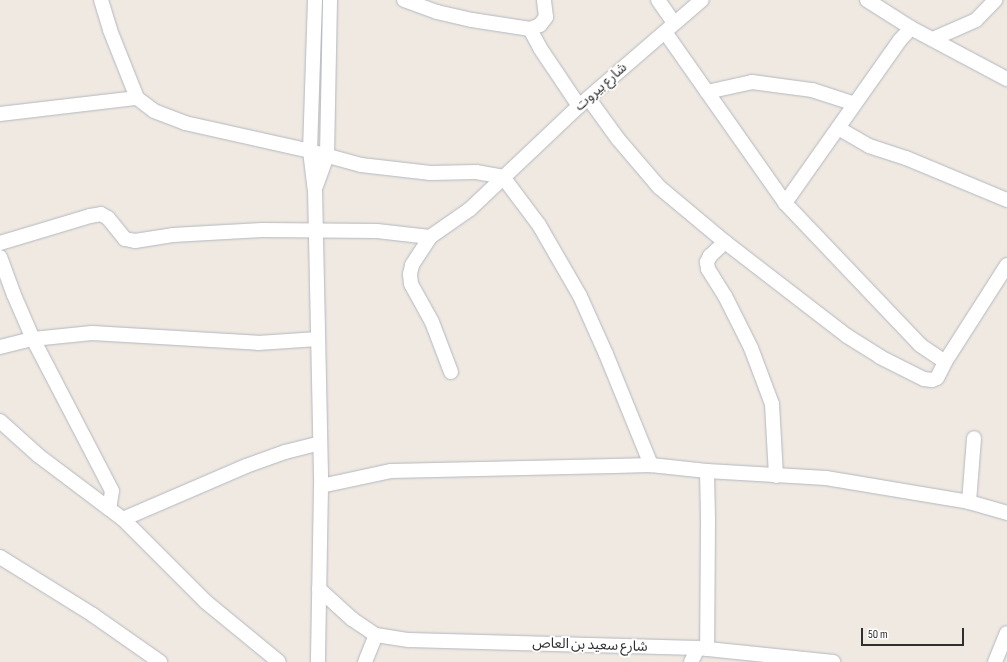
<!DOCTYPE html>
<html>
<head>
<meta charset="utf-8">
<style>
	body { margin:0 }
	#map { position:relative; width:1007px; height:662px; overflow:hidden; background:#efe9e1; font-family:"Sofia Sans Condensed","Noto Sans Arabic",sans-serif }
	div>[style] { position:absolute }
	.roads { filter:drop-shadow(0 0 1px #b4b7c1) drop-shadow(0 0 1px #b4b7c1) }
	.street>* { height:14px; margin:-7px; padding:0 7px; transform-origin:7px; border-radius:7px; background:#fff }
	span { translate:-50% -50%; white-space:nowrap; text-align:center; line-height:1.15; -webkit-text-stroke:4px #fff; paint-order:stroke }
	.street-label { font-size:14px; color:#2e2e2e }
	.scale { position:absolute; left:861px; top:628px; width:103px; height:18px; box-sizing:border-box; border:2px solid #2e2e2e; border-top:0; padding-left:5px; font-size:12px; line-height:14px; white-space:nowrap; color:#2e2e2e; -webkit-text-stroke:3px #fff; paint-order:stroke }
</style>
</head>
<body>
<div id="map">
	<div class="roads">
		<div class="street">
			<i style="left:101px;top:0;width:31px;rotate:73deg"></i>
			<i style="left:110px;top:30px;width:73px;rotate:68.3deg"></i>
			<i style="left:137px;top:98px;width:21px;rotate:37deg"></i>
			<i style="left:154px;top:111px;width:33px;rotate:21deg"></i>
			<i style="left:185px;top:123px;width:128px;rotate:12.6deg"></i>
			<i style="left:310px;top:151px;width:53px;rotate:15.4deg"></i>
			<i style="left:361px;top:165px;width:70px;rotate:6.5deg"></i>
			<i style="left:431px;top:173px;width:45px;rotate:-1.3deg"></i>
			<i style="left:476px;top:172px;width:27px;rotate:10deg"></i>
			<i style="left:503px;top:177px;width:60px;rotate:53.1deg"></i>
			<i style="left:539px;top:225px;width:82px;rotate:60deg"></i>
			<i style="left:580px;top:296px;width:64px;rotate:65.9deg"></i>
			<i style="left:606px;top:354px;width:120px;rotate:67.9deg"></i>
			<i style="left:315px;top:0;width:151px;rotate:91.9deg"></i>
			<i style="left:310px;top:151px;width:38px;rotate:83deg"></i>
			<i style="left:315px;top:189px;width:297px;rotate:88.8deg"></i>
			<i style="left:321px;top:486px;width:176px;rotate:91deg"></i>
			<i style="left:404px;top:0;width:35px;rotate:20deg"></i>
			<i style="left:437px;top:12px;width:36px;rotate:13deg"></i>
			<i style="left:472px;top:20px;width:59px;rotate:8.8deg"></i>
			<i style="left:530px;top:29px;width:21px;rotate:62deg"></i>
			<i style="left:540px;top:48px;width:70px;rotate:56.1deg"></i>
			<i style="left:658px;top:0;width:28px;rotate:55deg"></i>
			<i style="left:867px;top:0;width:52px;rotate:32.5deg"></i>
			<i style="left:530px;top:29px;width:11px;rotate:-22deg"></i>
			<i style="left:540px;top:25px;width:10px;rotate:-53deg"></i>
			<i style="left:546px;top:17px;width:17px;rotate:-97deg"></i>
			<i style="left:665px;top:32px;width:209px;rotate:54.9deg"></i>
			<i style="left:785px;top:203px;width:196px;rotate:46.4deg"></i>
			<i style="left:920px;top:345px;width:30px;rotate:34deg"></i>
			<i style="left:945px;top:362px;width:115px;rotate:-57.4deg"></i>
			<i style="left:933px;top:39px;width:47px;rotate:-23.8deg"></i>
			<i style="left:976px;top:20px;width:28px;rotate:-46deg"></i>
			<i style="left:707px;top:92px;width:46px;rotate:-12.5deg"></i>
			<i style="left:752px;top:82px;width:61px;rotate:7.6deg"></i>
			<i style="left:812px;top:90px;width:45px;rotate:18deg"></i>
			<i style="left:589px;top:99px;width:49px;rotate:54.1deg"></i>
			<i style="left:618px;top:139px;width:63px;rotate:49.5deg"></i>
			<i style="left:659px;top:187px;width:86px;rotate:39.8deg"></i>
			<i style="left:725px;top:242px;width:154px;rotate:37.6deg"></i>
			<i style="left:847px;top:336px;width:39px;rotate:32deg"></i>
			<i style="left:880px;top:357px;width:49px;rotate:26.6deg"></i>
			<i style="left:924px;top:379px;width:8px;rotate:7deg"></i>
			<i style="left:932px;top:380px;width:5px;rotate:-22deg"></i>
			<i style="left:937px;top:378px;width:18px;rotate:-63deg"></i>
			<i style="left:0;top:114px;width:138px;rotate:-6.7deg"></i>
			<i style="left:838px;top:128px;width:36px;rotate:30deg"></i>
			<i style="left:869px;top:146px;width:39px;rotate:18deg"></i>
			<i style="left:906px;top:158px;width:109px;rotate:22.6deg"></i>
			<i style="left:316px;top:186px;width:32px;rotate:-70deg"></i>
			<i style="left:327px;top:156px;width:156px;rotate:-88.9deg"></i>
			<i style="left:785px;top:203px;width:199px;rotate:-54.8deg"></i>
			<i style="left:900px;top:40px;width:16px;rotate:-47deg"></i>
			<i style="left:911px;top:28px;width:109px;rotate:28deg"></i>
			<i style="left:725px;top:242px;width:21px;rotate:137deg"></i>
			<i style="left:710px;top:256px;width:7px;rotate:117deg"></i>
			<i style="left:707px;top:262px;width:7px;rotate:82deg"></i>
			<i style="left:708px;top:269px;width:32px;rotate:58deg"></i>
			<i style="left:725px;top:296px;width:58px;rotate:63.4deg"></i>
			<i style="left:751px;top:348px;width:60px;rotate:69.4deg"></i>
			<i style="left:772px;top:404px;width:72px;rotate:86.8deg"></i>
			<i style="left:0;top:243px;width:94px;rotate:-16.7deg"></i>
			<i style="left:90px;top:216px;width:11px;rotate:-10deg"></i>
			<i style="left:101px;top:214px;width:8px;rotate:30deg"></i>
			<i style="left:108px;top:218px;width:27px;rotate:51deg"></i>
			<i style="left:125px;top:239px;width:10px;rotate:11deg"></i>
			<i style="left:135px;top:241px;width:38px;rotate:-9deg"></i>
			<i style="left:173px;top:235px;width:89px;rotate:-3.2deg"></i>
			<i style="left:262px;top:230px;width:115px;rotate:0.5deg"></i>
			<i style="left:377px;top:231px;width:53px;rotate:6.5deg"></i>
			<i style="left:0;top:257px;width:40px;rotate:69.8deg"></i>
			<i style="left:14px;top:295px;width:48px;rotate:66.6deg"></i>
			<i style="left:33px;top:339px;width:171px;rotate:62.5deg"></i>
			<i style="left:112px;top:491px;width:18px;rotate:99deg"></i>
			<i style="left:0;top:347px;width:34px;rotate:-14deg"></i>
			<i style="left:33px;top:339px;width:59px;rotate:-5.8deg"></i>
			<i style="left:92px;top:333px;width:166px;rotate:3.4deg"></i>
			<i style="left:258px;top:343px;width:60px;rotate:-3.8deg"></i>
			<i style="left:451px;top:372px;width:53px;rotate:-110.8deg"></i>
			<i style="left:432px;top:322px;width:43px;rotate:-118.9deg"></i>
			<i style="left:411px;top:284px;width:10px;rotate:-96deg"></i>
			<i style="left:410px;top:274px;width:9px;rotate:-77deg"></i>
			<i style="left:412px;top:265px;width:33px;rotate:-57deg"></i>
			<i style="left:430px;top:237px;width:49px;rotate:-35deg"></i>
			<i style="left:470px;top:209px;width:150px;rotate:-43.4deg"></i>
			<i style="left:579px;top:106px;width:162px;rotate:-40.8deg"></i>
			<i style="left:0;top:421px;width:52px;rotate:41.9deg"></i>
			<i style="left:39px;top:456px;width:105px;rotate:36.9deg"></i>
			<i style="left:123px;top:519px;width:117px;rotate:45deg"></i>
			<i style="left:206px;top:602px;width:94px;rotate:39.4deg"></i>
			<i style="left:707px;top:471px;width:49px;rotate:88.8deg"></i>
			<i style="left:708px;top:520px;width:129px;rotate:90.4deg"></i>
			<i style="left:321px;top:486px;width:72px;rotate:-12.1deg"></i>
			<i style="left:391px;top:471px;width:260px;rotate:-1.3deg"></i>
			<i style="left:651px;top:465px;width:56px;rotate:6.1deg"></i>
			<i style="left:707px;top:471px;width:119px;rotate:3.4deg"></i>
			<i style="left:826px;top:478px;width:145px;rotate:9.5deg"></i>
			<i style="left:969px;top:502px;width:40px;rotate:16deg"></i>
			<i style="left:969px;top:502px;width:64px;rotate:-85.5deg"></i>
			<i style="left:123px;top:519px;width:134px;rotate:-23.3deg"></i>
			<i style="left:246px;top:466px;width:41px;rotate:-19.7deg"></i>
			<i style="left:285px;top:452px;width:36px;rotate:-14deg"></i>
			<i style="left:0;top:557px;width:110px;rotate:31.9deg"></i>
			<i style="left:93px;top:615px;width:82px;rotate:35deg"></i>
			<i style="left:319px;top:589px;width:45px;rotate:42.3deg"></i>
			<i style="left:352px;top:619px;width:29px;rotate:34deg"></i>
			<i style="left:365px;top:662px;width:29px;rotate:-68deg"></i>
			<i style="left:376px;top:635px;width:33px;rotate:9deg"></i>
			<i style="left:409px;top:640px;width:289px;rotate:1.6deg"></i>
			<i style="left:698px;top:648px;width:136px;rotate:5.9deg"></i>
			<i style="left:691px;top:662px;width:16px;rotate:-63deg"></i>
			<i style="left:995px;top:662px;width:31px;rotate:-68deg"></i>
		</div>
	</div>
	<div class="street-label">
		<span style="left:601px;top:87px;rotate:-42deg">شارع بيروت</span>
		<span style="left:590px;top:645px;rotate:2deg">شارع سعيد بن العاص</span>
	</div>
	<div class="scale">50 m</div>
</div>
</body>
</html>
